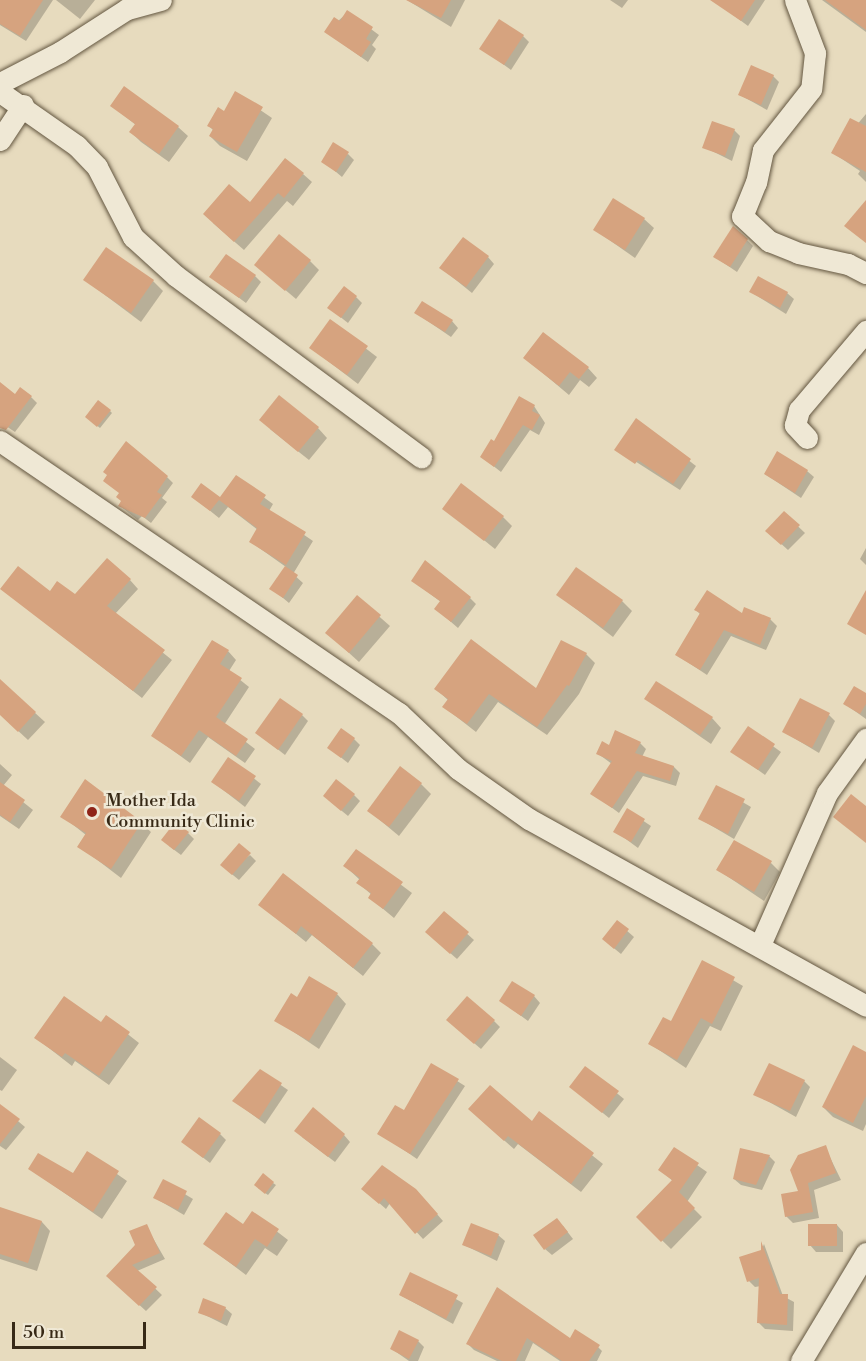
<!DOCTYPE html>
<html>
<head>
<meta charset="utf-8">
<style>
	body { margin:0 }
	#map { position:relative; width:866px; height:1361px; overflow:hidden; background:#e7dbbe; font-family:"Libre Bodoni",serif }
	div>[style] { position:absolute }
	.shadow>* { inset:0; background:#0003 }
	.building>* { inset:0; background:#d6a37f }
	.roads { filter:drop-shadow(0 0 2px #635640) drop-shadow(0 0 2px #635640) }
	.minor>* { height:21px; margin:-10.5px; padding:0 10.5px; transform-origin:10.5px; border-radius:10.5px; background:#efe8d5 }
	.dots>* { width:16px; height:16px; translate:-50% -50%; box-sizing:border-box; border:3px solid #efe8d5; border-radius:50% }
	span { translate:-50% -50%; white-space:nowrap; text-align:center; line-height:1.15; -webkit-text-stroke:5px #efe8d5; paint-order:stroke }
	.poi-label { font-size:18px; color:#372916 }
	.left { translate:0 -50%; text-align:left }
	.scale { position:absolute; left:12px; top:1322px; width:134px; height:27px; box-sizing:border-box; border:3px solid #372916; border-top:0; padding-left:8px; font-size:18px; line-height:21px; white-space:nowrap; color:#372916; -webkit-text-stroke:4px #efe8d5; paint-order:stroke }
</style>
</head>
<body>
<div id="map">
	<div class="shadow">
		<i style="clip-path:polygon(0 0,53px 0,26px 41px,0 25px)"></i>
		<i style="clip-path:polygon(56px 0,95px 0,80px 19px)"></i>
		<i style="clip-path:polygon(407px 0,465px 0,451px 27px)"></i>
		<i style="clip-path:polygon(610px 0,628px 0,622px 8px)"></i>
		<i style="clip-path:polygon(726px 0,765px 0,748px 26px,721px 6px)"></i>
		<i style="clip-path:polygon(822px 0,866px 0,866px 32px)"></i>
		<i style="clip-path:polygon(348px 12px,379px 35px,372px 45px,376px 49px,368px 62px,326px 32px)"></i>
		<i style="clip-path:polygon(523px 36px,529px 42px,511px 70px,481px 48px)"></i>
		<i style="clip-path:polygon(773px 76px,779px 82px,767px 110px,740px 95px)"></i>
		<i style="clip-path:polygon(235px 93px,272px 118px,247px 161px,220px 146px,210px 136px,214px 131px,209px 126px,224px 113px)"></i>
		<i style="clip-path:polygon(112px 106px,178px 127px,188px 136px,169px 162px,141px 142px,131px 132px,136px 125px)"></i>
		<i style="clip-path:polygon(866px 114px,866px 182px,858px 174px,860px 171px,833px 153px)"></i>
		<i style="clip-path:polygon(734px 130px,740px 136px,732px 161px,704px 147px)"></i>
		<i style="clip-path:polygon(348px 154px,354px 160px,342px 177px,323px 161px)"></i>
		<i style="clip-path:polygon(303px 174px,312px 182px,293px 206px,287px 201px,244px 250px,213px 223px)"></i>
		<i style="clip-path:polygon(644px 219px,654px 228px,635px 258px,595px 230px)"></i>
		<i style="clip-path:polygon(747px 240px,753px 246px,737px 272px,715px 257px)"></i>
		<i style="clip-path:polygon(488px 257px,494px 264px,472px 293px,441px 268px)"></i>
		<i style="clip-path:polygon(310px 261px,319px 270px,296px 299px,256px 265px)"></i>
		<i style="clip-path:polygon(255px 276px,261px 282px,246px 303px,211px 277px)"></i>
		<i style="clip-path:polygon(85px 280px,153px 281px,163px 291px,141px 322px)"></i>
		<i style="clip-path:polygon(751px 292px,787px 293px,794px 299px,786px 314px)"></i>
		<i style="clip-path:polygon(356px 297px,362px 303px,348px 323px,329px 308px)"></i>
		<i style="clip-path:polygon(416px 313px,452px 321px,458px 328px,451px 337px)"></i>
		<i style="clip-path:polygon(330px 321px,377px 357px,358px 384px,311px 348px)"></i>
		<i style="clip-path:polygon(525px 358px,588px 368px,597px 378px,589px 387px,580px 380px,569px 395px)"></i>
		<i style="clip-path:polygon(0 392px,31px 397px,37px 403px,15px 432px,0 422px)"></i>
		<i style="clip-path:polygon(534px 406px,545px 423px,539px 435px,530px 430px,501px 472px,482px 457px)"></i>
		<i style="clip-path:polygon(110px 411px,112px 413px,100px 428px,89px 419px)"></i>
		<i style="clip-path:polygon(636px 420px,696px 466px,680px 490px,616px 449px)"></i>
		<i style="clip-path:polygon(318px 428px,327px 438px,309px 460px,270px 429px)"></i>
		<i style="clip-path:polygon(807px 471px,814px 477px,801px 498px,765px 474px)"></i>
		<i style="clip-path:polygon(167px 477px,173px 483px,162px 498px,167px 502px,151px 523px,142px 516px,138px 520px,120px 506px,123px 501px,120px 493px)"></i>
		<i style="clip-path:polygon(236px 477px,273px 504px,269px 511px,313px 541px,293px 574px,303px 583px,289px 603px,271px 588px,286px 567px,251px 542px,258px 530px,228px 507px,219px 518px,193px 497px,221px 499px)"></i>
		<i style="clip-path:polygon(444px 508px,503px 517px,512px 526px,495px 549px)"></i>
		<i style="clip-path:polygon(784px 513px,805px 533px,788px 550px,767px 531px)"></i>
		<i style="clip-path:polygon(866px 548px,866px 565px,860px 559px)"></i>
		<i style="clip-path:polygon(130px 580px,138px 589px,115px 614px,172px 660px,142px 698px,2px 589px,75px 596px)"></i>
		<i style="clip-path:polygon(413px 581px,470px 598px,476px 604px,458px 628px,436px 609px,441px 602px)"></i>
		<i style="clip-path:polygon(558px 595px,622px 601px,632px 611px,613px 637px)"></i>
		<i style="clip-path:polygon(357px 597px,390px 626px,359px 662px,337px 642px)"></i>
		<i style="clip-path:polygon(696px 610px,770px 619px,777px 626px,766px 650px,731px 636px,707px 675px,677px 655px,701px 615px)"></i>
		<i style="clip-path:polygon(228px 651px,236px 660px,229px 671px,249px 687px,224px 725px,255px 749px,245px 763px,208px 737px,190px 763px,153px 736px)"></i>
		<i style="clip-path:polygon(586px 654px,595px 663px,579px 694px,547px 735px,498px 702px,476px 732px,444px 707px,449px 701px,436px 689px,537px 690px)"></i>
		<i style="clip-path:polygon(0 681px,45px 722px,28px 740px,0 714px)"></i>
		<i style="clip-path:polygon(866px 695px,866px 719px,845px 704px)"></i>
		<i style="clip-path:polygon(646px 699px,712px 718px,721px 728px,711px 744px)"></i>
		<i style="clip-path:polygon(302px 715px,308px 721px,285px 755px,257px 733px)"></i>
		<i style="clip-path:polygon(829px 715px,835px 721px,819px 753px,784px 732px)"></i>
		<i style="clip-path:polygon(748px 728px,781px 752px,765px 775px,732px 751px)"></i>
		<i style="clip-path:polygon(354px 739px,360px 745px,348px 763px,329px 748px)"></i>
		<i style="clip-path:polygon(640px 743px,646px 749px,642px 757px,674px 767px,680px 773px,676px 786px,643px 776px,619px 813px,592px 793px,612px 764px,597px 753px,609px 747px)"></i>
		<i style="clip-path:polygon(229px 759px,261px 784px,245px 807px,213px 782px)"></i>
		<i style="clip-path:polygon(0 764px,12px 775px,3px 786px,33px 810px,19px 829px,0 816px)"></i>
		<i style="clip-path:polygon(421px 784px,431px 794px,399px 836px,369px 811px)"></i>
		<i style="clip-path:polygon(717px 787px,751px 807px,734px 839px,700px 819px)"></i>
		<i style="clip-path:polygon(354px 795px,360px 801px,348px 816px,331px 802px)"></i>
		<i style="clip-path:polygon(627px 810px,651px 826px,638px 848px,615px 831px)"></i>
		<i style="clip-path:polygon(62px 816px,141px 823px,151px 832px,121px 878px,79px 846px,86px 835px)"></i>
		<i style="clip-path:polygon(188px 833px,194px 839px,181px 855px,169px 846px)"></i>
		<i style="clip-path:polygon(356px 851px,412px 893px,394px 918px,370px 898px,372px 895px,358px 883px,360px 880px,345px 866px)"></i>
		<i style="clip-path:polygon(250px 855px,256px 861px,239px 880px,228px 871px)"></i>
		<i style="clip-path:polygon(771px 863px,780px 872px,764px 901px,718px 870px)"></i>
		<i style="clip-path:polygon(260px 905px,372px 944px,381px 953px,363px 976px,312px 935px,306px 942px)"></i>
		<i style="clip-path:polygon(444px 913px,474px 940px,457px 959px,433px 938px)"></i>
		<i style="clip-path:polygon(617px 922px,634px 937px,621px 954px,610px 945px)"></i>
		<i style="clip-path:polygon(702px 962px,743px 986px,721px 1031px,710px 1026px,686px 1068px,650px 1044px,671px 1023px)"></i>
		<i style="clip-path:polygon(337px 994px,346px 1004px,319px 1049px,276px 1020px,298px 999px)"></i>
		<i style="clip-path:polygon(534px 996px,540px 1003px,528px 1021px,501px 1001px)"></i>
		<i style="clip-path:polygon(106px 1017px,139px 1043px,109px 1085px,75px 1061px,72px 1066px,36px 1038px,101px 1024px)"></i>
		<i style="clip-path:polygon(494px 1021px,500px 1027px,481px 1049px,454px 1026px)"></i>
		<i style="clip-path:polygon(866px 1053px,866px 1124px,863px 1131px,833px 1117px,823px 1107px)"></i>
		<i style="clip-path:polygon(0 1057px,17px 1070px,2px 1091px,0 1090px)"></i>
		<i style="clip-path:polygon(432px 1065px,465px 1086px,417px 1159px,382px 1135px,405px 1112px)"></i>
		<i style="clip-path:polygon(586px 1068px,624px 1099px,609px 1118px,571px 1087px)"></i>
		<i style="clip-path:polygon(260px 1071px,288px 1090px,265px 1124px,234px 1101px)"></i>
		<i style="clip-path:polygon(804px 1081px,810px 1087px,796px 1117px,755px 1094px)"></i>
		<i style="clip-path:polygon(0 1106px,25px 1127px,6px 1150px,0 1146px)"></i>
		<i style="clip-path:polygon(539px 1113px,603px 1164px,581px 1192px,518px 1144px,514px 1149px,480px 1119px,532px 1123px)"></i>
		<i style="clip-path:polygon(220px 1134px,226px 1140px,210px 1163px,183px 1142px)"></i>
		<i style="clip-path:polygon(344px 1135px,350px 1142px,335px 1162px,302px 1137px)"></i>
		<i style="clip-path:polygon(825px 1147px,841px 1180px,814px 1190px,819px 1218px,793px 1223px,786px 1216px)"></i>
		<i style="clip-path:polygon(674px 1149px,707px 1172px,687px 1202px,702px 1217px,671px 1249px,638px 1217px,673px 1181px,660px 1170px)"></i>
		<i style="clip-path:polygon(87px 1153px,127px 1181px,102px 1219px,30px 1169px,73px 1175px)"></i>
		<i style="clip-path:polygon(769px 1156px,775px 1162px,762px 1190px,741px 1185px,734px 1179px)"></i>
		<i style="clip-path:polygon(163px 1181px,193px 1199px,184px 1215px,155px 1198px)"></i>
		<i style="clip-path:polygon(273px 1183px,276px 1185px,268px 1195px,258px 1188px)"></i>
		<i style="clip-path:polygon(370px 1195px,422px 1197px,443px 1221px,423px 1239px,390px 1203px,386px 1209px)"></i>
		<i style="clip-path:polygon(0 1209px,42px 1222px,50px 1231px,37px 1271px,0 1259px)"></i>
		<i style="clip-path:polygon(253px 1213px,288px 1240px,277px 1256px,265px 1248px,246px 1275px,205px 1244px,243px 1226px)"></i>
		<i style="clip-path:polygon(837px 1225px,843px 1232px,843px 1252px,816px 1252px,810px 1245px)"></i>
		<i style="clip-path:polygon(146px 1226px,165px 1259px,137px 1271px,162px 1295px,146px 1311px,114px 1282px)"></i>
		<i style="clip-path:polygon(563px 1226px,573px 1239px,552px 1255px,545px 1249px)"></i>
		<i style="clip-path:polygon(498px 1235px,505px 1241px,497px 1261px,464px 1245px)"></i>
		<i style="clip-path:polygon(764px 1244px,783px 1296px,794px 1302px,793px 1331px,765px 1329px,759px 1323px,761px 1286px,755px 1287px,749px 1281px)"></i>
		<i style="clip-path:polygon(411px 1274px,463px 1303px,453px 1324px,400px 1295px)"></i>
		<i style="clip-path:polygon(497px 1289px,570px 1340px,596px 1345px,602px 1351px,597px 1361px,560px 1361px,533px 1343px,525px 1361px,497px 1361px,474px 1350px,468px 1344px)"></i>
		<i style="clip-path:polygon(225px 1308px,232px 1314px,227px 1326px,199px 1312px)"></i>
		<i style="clip-path:polygon(418px 1341px,424px 1347px,418px 1361px,409px 1361px,392px 1349px)"></i>
	</div>
	<div class="building">
		<i style="clip-path:polygon(0 0,43px 0,20px 36px,0 24px)"></i>
		<i style="clip-path:polygon(406px 0,451px 0,441px 18px)"></i>
		<i style="clip-path:polygon(710px 0,755px 0,741px 21px)"></i>
		<i style="clip-path:polygon(825px 0,866px 0,866px 30px)"></i>
		<i style="clip-path:polygon(347px 10px,373px 27px,366px 39px,371px 42px,361px 57px,324px 32px,334px 17px,340px 21px)"></i>
		<i style="clip-path:polygon(499px 19px,524px 35px,504px 65px,479px 49px)"></i>
		<i style="clip-path:polygon(751px 65px,774px 75px,761px 105px,738px 95px)"></i>
		<i style="clip-path:polygon(124px 86px,179px 126px,159px 154px,129px 132px,135px 124px,110px 106px)"></i>
		<i style="clip-path:polygon(235px 91px,263px 107px,237px 152px,209px 136px,213px 129px,207px 126px,218px 107px,224px 111px)"></i>
		<i style="clip-path:polygon(850px 118px,866px 126px,866px 172px,831px 153px)"></i>
		<i style="clip-path:polygon(712px 121px,735px 129px,725px 156px,702px 148px)"></i>
		<i style="clip-path:polygon(333px 142px,349px 152px,336px 172px,321px 162px)"></i>
		<i style="clip-path:polygon(285px 158px,304px 173px,284px 198px,278px 193px,234px 242px,203px 214px,229px 184px,250px 202px)"></i>
		<i style="clip-path:polygon(613px 198px,645px 218px,625px 250px,593px 230px)"></i>
		<i style="clip-path:polygon(866px 200px,866px 243px,844px 226px)"></i>
		<i style="clip-path:polygon(733px 226px,748px 239px,730px 267px,713px 257px)"></i>
		<i style="clip-path:polygon(279px 234px,311px 260px,285px 291px,254px 265px)"></i>
		<i style="clip-path:polygon(463px 237px,489px 256px,466px 287px,439px 268px)"></i>
		<i style="clip-path:polygon(106px 247px,154px 280px,131px 313px,83px 280px)"></i>
		<i style="clip-path:polygon(226px 254px,256px 275px,239px 298px,209px 277px)"></i>
		<i style="clip-path:polygon(758px 276px,788px 292px,780px 308px,749px 292px)"></i>
		<i style="clip-path:polygon(344px 286px,357px 296px,341px 318px,327px 308px)"></i>
		<i style="clip-path:polygon(422px 301px,453px 320px,445px 332px,414px 313px)"></i>
		<i style="clip-path:polygon(330px 319px,368px 346px,347px 375px,309px 348px)"></i>
		<i style="clip-path:polygon(543px 332px,589px 367px,579px 379px,570px 372px,559px 386px,523px 358px)"></i>
		<i style="clip-path:polygon(0 382px,15px 394px,20px 387px,32px 396px,6px 430px,0 428px)"></i>
		<i style="clip-path:polygon(279px 395px,319px 427px,298px 452px,259px 420px)"></i>
		<i style="clip-path:polygon(519px 396px,535px 405px,532px 411px,540px 415px,532px 430px,523px 425px,494px 467px,480px 457px,491px 439px,494px 441px)"></i>
		<i style="clip-path:polygon(98px 400px,111px 410px,97px 427px,85px 417px)"></i>
		<i style="clip-path:polygon(636px 418px,691px 459px,673px 484px,638px 460px,635px 464px,614px 450px)"></i>
		<i style="clip-path:polygon(126px 441px,168px 476px,157px 492px,162px 495px,145px 518px,118px 506px,121px 501px,116px 497px,119px 493px,103px 481px,107px 475px,103px 472px)"></i>
		<i style="clip-path:polygon(777px 451px,808px 470px,795px 493px,764px 474px)"></i>
		<i style="clip-path:polygon(236px 475px,266px 495px,260px 504px,306px 532px,286px 565px,249px 542px,257px 528px,219px 500px,210px 511px,191px 497px,201px 483px,220px 497px)"></i>
		<i style="clip-path:polygon(461px 483px,504px 516px,484px 541px,442px 509px)"></i>
		<i style="clip-path:polygon(784px 511px,800px 525px,781px 545px,765px 531px)"></i>
		<i style="clip-path:polygon(107px 558px,131px 579px,107px 606px,165px 650px,133px 691px,0 589px,18px 566px,50px 591px,57px 581px,75px 594px)"></i>
		<i style="clip-path:polygon(425px 560px,471px 597px,451px 622px,434px 609px,440px 601px,411px 581px)"></i>
		<i style="clip-path:polygon(285px 566px,298px 575px,283px 598px,269px 589px)"></i>
		<i style="clip-path:polygon(576px 567px,623px 600px,603px 628px,556px 595px)"></i>
		<i style="clip-path:polygon(707px 590px,742px 613px,744px 607px,771px 618px,760px 645px,724px 630px,700px 670px,675px 655px,700px 613px,694px 610px)"></i>
		<i style="clip-path:polygon(866px 590px,866px 635px,847px 624px)"></i>
		<i style="clip-path:polygon(357px 595px,381px 615px,349px 653px,325px 633px)"></i>
		<i style="clip-path:polygon(471px 639px,536px 688px,561px 640px,587px 653px,569px 686px,567px 685px,537px 727px,489px 694px,467px 724px,442px 707px,448px 699px,434px 689px)"></i>
		<i style="clip-path:polygon(212px 640px,229px 650px,220px 664px,242px 678px,216px 717px,248px 739px,236px 756px,199px 730px,181px 756px,151px 736px)"></i>
		<i style="clip-path:polygon(0 679px,36px 712px,18px 732px,0 715px)"></i>
		<i style="clip-path:polygon(656px 681px,713px 717px,700px 735px,644px 699px)"></i>
		<i style="clip-path:polygon(854px 686px,866px 693px,866px 704px,860px 714px,843px 704px)"></i>
		<i style="clip-path:polygon(280px 698px,303px 714px,278px 750px,255px 733px)"></i>
		<i style="clip-path:polygon(800px 698px,830px 713px,812px 748px,782px 732px)"></i>
		<i style="clip-path:polygon(748px 726px,775px 744px,758px 770px,730px 752px)"></i>
		<i style="clip-path:polygon(341px 728px,355px 738px,341px 758px,327px 748px)"></i>
		<i style="clip-path:polygon(615px 730px,641px 742px,635px 753px,674px 766px,670px 781px,637px 771px,612px 808px,590px 794px,612px 761px,596px 754px,602px 741px,609px 745px)"></i>
		<i style="clip-path:polygon(228px 757px,256px 776px,239px 801px,211px 782px)"></i>
		<i style="clip-path:polygon(400px 766px,422px 783px,389px 827px,367px 811px)"></i>
		<i style="clip-path:polygon(85px 779px,142px 822px,111px 869px,77px 847px,86px 833px,60px 817px)"></i>
		<i style="clip-path:polygon(336px 779px,355px 794px,341px 811px,323px 796px)"></i>
		<i style="clip-path:polygon(0 782px,25px 800px,10px 822px,0 815px)"></i>
		<i style="clip-path:polygon(716px 785px,745px 799px,728px 834px,698px 819px)"></i>
		<i style="clip-path:polygon(851px 794px,866px 806px,866px 843px,833px 817px)"></i>
		<i style="clip-path:polygon(627px 808px,645px 819px,631px 842px,613px 832px)"></i>
		<i style="clip-path:polygon(175px 822px,189px 832px,174px 850px,161px 840px)"></i>
		<i style="clip-path:polygon(734px 840px,772px 861px,754px 892px,716px 870px)"></i>
		<i style="clip-path:polygon(239px 843px,251px 853px,232px 875px,220px 865px)"></i>
		<i style="clip-path:polygon(356px 849px,403px 882px,383px 909px,368px 898px,371px 893px,356px 883px,360px 878px,343px 866px)"></i>
		<i style="clip-path:polygon(283px 873px,373px 943px,353px 968px,301px 926px,296px 934px,258px 905px)"></i>
		<i style="clip-path:polygon(444px 911px,469px 932px,450px 954px,425px 932px)"></i>
		<i style="clip-path:polygon(617px 920px,629px 929px,614px 949px,602px 939px)"></i>
		<i style="clip-path:polygon(702px 960px,735px 977px,712px 1024px,701px 1018px,677px 1060px,648px 1044px,663px 1017px,671px 1021px)"></i>
		<i style="clip-path:polygon(309px 976px,338px 993px,309px 1041px,274px 1021px,291px 993px,297px 997px)"></i>
		<i style="clip-path:polygon(512px 981px,535px 995px,521px 1016px,499px 1001px)"></i>
		<i style="clip-path:polygon(64px 996px,101px 1022px,106px 1015px,130px 1032px,99px 1076px,65px 1053px,62px 1057px,34px 1038px)"></i>
		<i style="clip-path:polygon(467px 996px,495px 1020px,474px 1044px,446px 1020px)"></i>
		<i style="clip-path:polygon(853px 1045px,866px 1052px,866px 1096px,853px 1123px,822px 1107px)"></i>
		<i style="clip-path:polygon(431px 1063px,459px 1079px,410px 1154px,377px 1134px,395px 1105px,404px 1110px)"></i>
		<i style="clip-path:polygon(769px 1063px,805px 1080px,790px 1111px,753px 1095px)"></i>
		<i style="clip-path:polygon(585px 1066px,619px 1091px,602px 1113px,569px 1087px)"></i>
		<i style="clip-path:polygon(260px 1069px,282px 1083px,259px 1119px,232px 1101px)"></i>
		<i style="clip-path:polygon(490px 1085px,532px 1121px,539px 1111px,594px 1153px,571px 1184px,508px 1136px,504px 1141px,468px 1109px)"></i>
		<i style="clip-path:polygon(0 1104px,20px 1119px,0 1144px)"></i>
		<i style="clip-path:polygon(313px 1107px,345px 1134px,328px 1157px,294px 1131px)"></i>
		<i style="clip-path:polygon(199px 1117px,221px 1133px,203px 1158px,181px 1142px)"></i>
		<i style="clip-path:polygon(826px 1145px,836px 1173px,808px 1183px,813px 1212px,785px 1217px,781px 1194px,798px 1191px,790px 1170px,798px 1155px)"></i>
		<i style="clip-path:polygon(674px 1147px,699px 1163px,679px 1192px,695px 1208px,661px 1242px,636px 1217px,672px 1180px,658px 1170px)"></i>
		<i style="clip-path:polygon(740px 1148px,770px 1155px,756px 1185px,733px 1179px)"></i>
		<i style="clip-path:polygon(87px 1151px,119px 1171px,93px 1212px,28px 1169px,38px 1153px,73px 1173px)"></i>
		<i style="clip-path:polygon(382px 1165px,416px 1189px,438px 1214px,415px 1234px,384px 1198px,379px 1204px,361px 1189px)"></i>
		<i style="clip-path:polygon(263px 1173px,274px 1182px,265px 1194px,254px 1185px)"></i>
		<i style="clip-path:polygon(163px 1179px,187px 1191px,178px 1210px,153px 1198px)"></i>
		<i style="clip-path:polygon(0 1207px,42px 1221px,28px 1263px,0 1254px)"></i>
		<i style="clip-path:polygon(252px 1211px,279px 1229px,267px 1247px,255px 1239px,236px 1267px,203px 1244px,226px 1212px,243px 1224px)"></i>
		<i style="clip-path:polygon(557px 1218px,568px 1232px,544px 1250px,533px 1235px)"></i>
		<i style="clip-path:polygon(471px 1223px,499px 1234px,491px 1256px,462px 1245px)"></i>
		<i style="clip-path:polygon(147px 1224px,160px 1253px,132px 1265px,157px 1287px,139px 1306px,106px 1276px,135px 1245px,129px 1231px)"></i>
		<i style="clip-path:polygon(808px 1224px,837px 1224px,837px 1246px,808px 1246px)"></i>
		<i style="clip-path:polygon(761px 1241px,780px 1294px,788px 1294px,787px 1325px,757px 1323px,759px 1278px,747px 1282px,739px 1257px,761px 1250px)"></i>
		<i style="clip-path:polygon(410px 1272px,458px 1295px,446px 1319px,399px 1295px)"></i>
		<i style="clip-path:polygon(497px 1287px,570px 1338px,575px 1329px,600px 1345px,589px 1361px,562px 1361px,527px 1338px,516px 1361px,502px 1361px,466px 1344px)"></i>
		<i style="clip-path:polygon(203px 1298px,226px 1307px,221px 1321px,198px 1313px)"></i>
		<i style="clip-path:polygon(399px 1330px,419px 1340px,409px 1359px,390px 1349px)"></i>
	</div>
	<div class="roads">
		<div class="minor">
			<i style="left:795px;top:0;width:57px;rotate:69.3deg"></i>
			<i style="left:815px;top:53px;width:36px;rotate:96deg"></i>
			<i style="left:811px;top:89px;width:78px;rotate:128.2deg"></i>
			<i style="left:763px;top:150px;width:33px;rotate:102deg"></i>
			<i style="left:756px;top:182px;width:37px;rotate:112deg"></i>
			<i style="left:742px;top:216px;width:37px;rotate:43deg"></i>
			<i style="left:769px;top:241px;width:31px;rotate:22deg"></i>
			<i style="left:798px;top:253px;width:51px;rotate:12.4deg"></i>
			<i style="left:848px;top:264px;width:20px;rotate:27deg"></i>
			<i style="left:0;top:83px;width:68px;rotate:-27.3deg"></i>
			<i style="left:60px;top:52px;width:80px;rotate:-32.7deg"></i>
			<i style="left:127px;top:9px;width:35px;rotate:-15deg"></i>
			<i style="left:0;top:92px;width:94px;rotate:35deg"></i>
			<i style="left:77px;top:146px;width:29px;rotate:46deg"></i>
			<i style="left:97px;top:167px;width:79px;rotate:62.8deg"></i>
			<i style="left:133px;top:237px;width:58px;rotate:42.2deg"></i>
			<i style="left:176px;top:276px;width:305px;rotate:36.5deg"></i>
			<i style="left:0;top:140px;width:42px;rotate:-56.7deg"></i>
			<i style="left:807px;top:438px;width:18px;rotate:-133deg"></i>
			<i style="left:795px;top:425px;width:16px;rotate:-75deg"></i>
			<i style="left:799px;top:410px;width:104px;rotate:-49.7deg"></i>
			<i style="left:0;top:441px;width:483px;rotate:34.3deg"></i>
			<i style="left:399px;top:713px;width:81px;rotate:43.5deg"></i>
			<i style="left:458px;top:769px;width:87px;rotate:35.2deg"></i>
			<i style="left:529px;top:819px;width:385px;rotate:29deg"></i>
			<i style="left:760px;top:945px;width:166px;rotate:-66.2deg"></i>
			<i style="left:827px;top:793px;width:67px;rotate:-54.2deg"></i>
			<i style="left:801px;top:1361px;width:126px;rotate:-59deg"></i>
		</div>
	</div>
	<div class="dots">
		<i style="left:92px;top:812px;background:#8f2418"></i>
	</div>
	<div class="poi-label">
		<span class="left" style="left:106px;top:812px">Mother Ida<br>Community Clinic</span>
	</div>
	<div class="scale">50 m</div>
</div>
</body>
</html>
